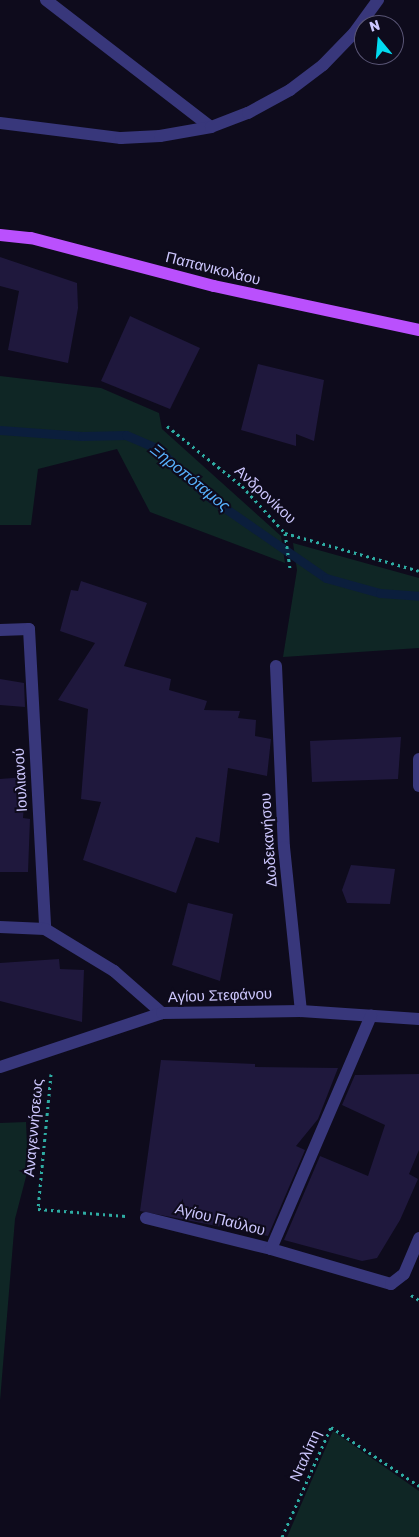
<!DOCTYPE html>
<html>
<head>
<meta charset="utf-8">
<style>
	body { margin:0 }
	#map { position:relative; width:419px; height:1537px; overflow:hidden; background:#0e0b1c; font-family:Rubik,sans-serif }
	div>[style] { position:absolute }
	.green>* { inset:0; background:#0f2625 }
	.stream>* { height:9px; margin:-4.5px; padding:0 4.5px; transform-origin:4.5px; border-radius:4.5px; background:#0b1e3c }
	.building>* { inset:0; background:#1f183d }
	.path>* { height:3px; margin-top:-1.5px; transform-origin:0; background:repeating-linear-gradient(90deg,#2eaca3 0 2.5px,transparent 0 6.5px) }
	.minor>* { height:12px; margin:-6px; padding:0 6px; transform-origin:6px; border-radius:6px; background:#38377b }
	.major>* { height:12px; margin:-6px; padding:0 6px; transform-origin:6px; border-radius:6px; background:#ba50fd }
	span { translate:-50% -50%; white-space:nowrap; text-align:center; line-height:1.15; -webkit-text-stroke:4px #0e0b1c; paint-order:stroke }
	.street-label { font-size:15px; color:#cdc7fe }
	.water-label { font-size:16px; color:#57b2fd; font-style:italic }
	.north { position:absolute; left:354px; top:15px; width:50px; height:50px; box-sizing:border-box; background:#0e0b1c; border:1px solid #5a5676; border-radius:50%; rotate:343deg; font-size:14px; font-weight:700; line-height:20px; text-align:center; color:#cdc7fe }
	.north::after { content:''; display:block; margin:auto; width:18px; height:22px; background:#02dbf0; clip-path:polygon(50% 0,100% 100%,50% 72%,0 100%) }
</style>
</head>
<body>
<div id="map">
	<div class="green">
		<i style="clip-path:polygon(0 376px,101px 388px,159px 413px,162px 429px,281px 536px,285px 563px,150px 512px,117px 449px,38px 469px,31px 525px,0 525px)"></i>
		<i style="clip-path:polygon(293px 543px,419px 578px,419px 648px,283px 657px,297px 570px)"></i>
		<i style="clip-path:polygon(26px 1122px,28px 1169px,15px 1219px,0 1401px,0 1123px)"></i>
		<i style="clip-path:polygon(333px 1431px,419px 1491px,419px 1537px,287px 1537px)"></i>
	</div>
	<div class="stream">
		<i style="left:0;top:430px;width:82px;rotate:4.2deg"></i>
		<i style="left:82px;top:436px;width:44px;rotate:-1.3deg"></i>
		<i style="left:126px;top:435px;width:34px;rotate:23deg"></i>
		<i style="left:157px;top:448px;width:68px;rotate:43.8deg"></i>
		<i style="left:206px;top:495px;width:146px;rotate:34.7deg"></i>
		<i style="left:326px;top:578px;width:56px;rotate:15.5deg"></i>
		<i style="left:380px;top:593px;width:39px;rotate:4deg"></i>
	</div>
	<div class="building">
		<i style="clip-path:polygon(0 257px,77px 283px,78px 308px,68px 363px,8px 350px,19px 291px,0 286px)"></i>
		<i style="clip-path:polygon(130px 316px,200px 348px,170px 409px,101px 381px)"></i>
		<i style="clip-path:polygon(258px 364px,324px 380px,314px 441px,296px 434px,296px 446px,241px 430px)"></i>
		<i style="clip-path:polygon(81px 581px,147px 603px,124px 666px,171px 679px,169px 690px,207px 701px,204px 710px,240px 711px,238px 718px,256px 720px,255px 736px,271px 739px,267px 776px,228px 768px,219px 843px,196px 837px,176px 893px,83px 860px,101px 802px,81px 799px,88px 709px,58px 700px,95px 643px,60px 631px,71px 590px,78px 591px)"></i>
		<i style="clip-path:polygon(0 679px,24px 683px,25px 707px,0 705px)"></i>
		<i style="clip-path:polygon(401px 737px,398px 779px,312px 782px,310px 741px)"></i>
		<i style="clip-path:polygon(26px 777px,23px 818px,30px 819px,28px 872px,0 872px,0 779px)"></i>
		<i style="clip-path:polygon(351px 865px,395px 869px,390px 904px,347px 903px,342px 890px)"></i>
		<i style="clip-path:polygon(188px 903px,233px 914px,220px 981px,172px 965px)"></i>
		<i style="clip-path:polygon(59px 959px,60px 969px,84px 970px,82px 1022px,0 1001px,0 963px)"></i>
		<i style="clip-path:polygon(161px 1060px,255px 1064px,255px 1067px,338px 1068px,318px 1119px,296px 1146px,305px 1150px,268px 1236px,140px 1211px)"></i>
		<i style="clip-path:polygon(419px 1074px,419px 1150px,409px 1174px,418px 1179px,400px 1220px,377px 1258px,362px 1261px,284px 1240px,320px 1156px,368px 1176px,385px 1125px,342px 1105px,355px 1075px)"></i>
	</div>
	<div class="path">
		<i style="left:167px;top:426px;width:96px;rotate:38.7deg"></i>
		<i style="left:242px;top:486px;width:64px;rotate:47.5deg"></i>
		<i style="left:285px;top:533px;width:139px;rotate:15.8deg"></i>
		<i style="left:285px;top:533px;width:37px;rotate:82deg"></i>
		<i style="left:51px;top:1074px;width:136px;rotate:95.5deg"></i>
		<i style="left:38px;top:1209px;width:88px;rotate:4.5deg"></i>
		<i style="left:411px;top:1295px;width:9px;rotate:32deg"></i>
		<i style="left:282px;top:1537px;width:120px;rotate:-66deg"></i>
		<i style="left:331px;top:1427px;width:106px;rotate:33.8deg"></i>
	</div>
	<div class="minor">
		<i style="left:46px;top:0;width:208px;rotate:37.6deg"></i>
		<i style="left:0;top:123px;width:122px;rotate:7.1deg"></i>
		<i style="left:121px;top:138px;width:39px;rotate:-3deg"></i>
		<i style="left:160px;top:136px;width:52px;rotate:-10deg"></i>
		<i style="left:211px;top:127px;width:40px;rotate:-21deg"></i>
		<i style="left:248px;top:113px;width:48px;rotate:-28.7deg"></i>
		<i style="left:290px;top:90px;width:41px;rotate:-37.1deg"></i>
		<i style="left:323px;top:65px;width:45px;rotate:-45.9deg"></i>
		<i style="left:354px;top:33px;width:41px;rotate:-54deg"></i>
		<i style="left:0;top:630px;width:29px;rotate:-2deg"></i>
		<i style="left:29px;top:629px;width:300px;rotate:86.9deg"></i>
		<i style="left:276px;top:666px;width:181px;rotate:87.5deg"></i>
		<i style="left:284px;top:847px;width:165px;rotate:84.1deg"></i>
		<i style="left:419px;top:759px;width:27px;rotate:90deg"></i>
		<i style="left:0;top:927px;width:45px;rotate:2.5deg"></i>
		<i style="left:45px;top:929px;width:81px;rotate:31.3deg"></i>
		<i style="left:114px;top:971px;width:64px;rotate:41.2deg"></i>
		<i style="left:0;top:1067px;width:171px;rotate:-18.4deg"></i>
		<i style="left:162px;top:1013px;width:139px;rotate:-0.8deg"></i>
		<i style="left:301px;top:1011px;width:118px;rotate:3.9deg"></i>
		<i style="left:146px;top:1218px;width:129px;rotate:13.9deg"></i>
		<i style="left:271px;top:1249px;width:125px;rotate:16.3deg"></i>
		<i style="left:391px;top:1284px;width:16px;rotate:-38deg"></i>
		<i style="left:404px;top:1274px;width:39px;rotate:-67deg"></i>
		<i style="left:271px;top:1249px;width:254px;rotate:-66.8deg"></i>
	</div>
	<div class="major">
		<i style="left:0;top:235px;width:31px;rotate:6deg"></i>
		<i style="left:31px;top:238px;width:189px;rotate:14.7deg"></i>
		<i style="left:214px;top:286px;width:210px;rotate:12.1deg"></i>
	</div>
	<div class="street-label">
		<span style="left:213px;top:269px;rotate:14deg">Παπανικολάου</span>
		<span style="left:265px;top:495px;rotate:43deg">Ανδρονίκου</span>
		<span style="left:21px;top:780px;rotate:-93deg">Ιουλιανού</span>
		<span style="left:269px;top:840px;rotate:-94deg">Δωδεκανήσου</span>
		<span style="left:220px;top:996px;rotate:-2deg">Αγίου Στεφάνου</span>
		<span style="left:34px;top:1128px;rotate:-85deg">Αναγεννήσεως</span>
		<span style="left:220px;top:1220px;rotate:14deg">Αγίου Παύλου</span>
		<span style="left:306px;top:1456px;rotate:-66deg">Νταλίπη</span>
	</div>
	<div class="water-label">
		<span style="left:190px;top:478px;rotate:39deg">Ξηροπόταμος</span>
	</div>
	<div class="north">N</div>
</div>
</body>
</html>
